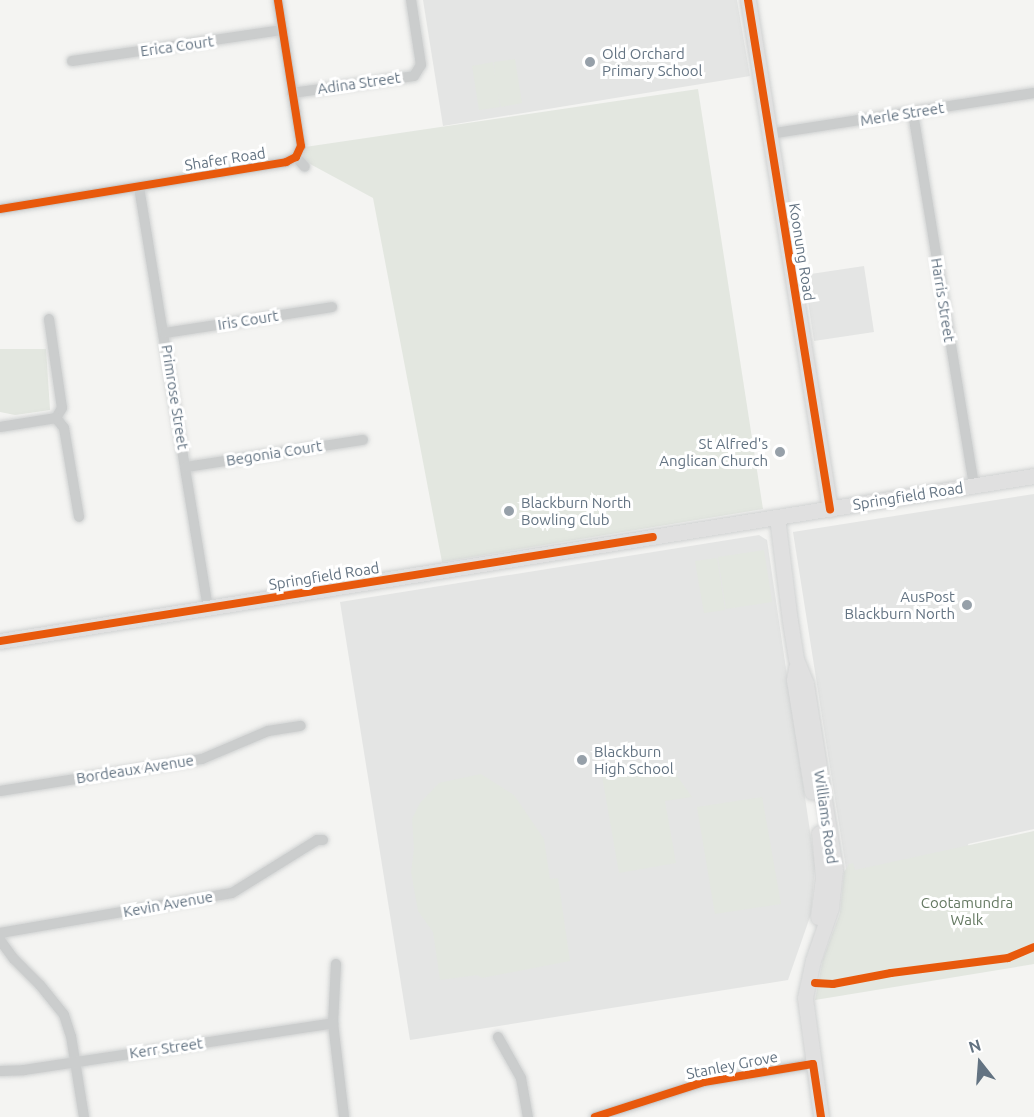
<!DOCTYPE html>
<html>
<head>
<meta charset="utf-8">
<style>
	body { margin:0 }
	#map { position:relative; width:1034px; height:1117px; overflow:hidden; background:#f4f4f2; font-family:Ubuntu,sans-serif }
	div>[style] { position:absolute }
	.built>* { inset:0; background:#e4e5e4 }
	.green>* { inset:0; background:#e3e7e0 }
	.roads { filter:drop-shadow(0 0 2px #d0d2d2) drop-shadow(0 0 2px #d0d2d2) }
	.street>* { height:10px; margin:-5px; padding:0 5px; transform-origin:5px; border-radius:5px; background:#cbcdcd }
	.secondary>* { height:15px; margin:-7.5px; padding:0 7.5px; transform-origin:7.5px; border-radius:7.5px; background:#e0e0e0 }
	.cycleway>* { height:8px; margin:-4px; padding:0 4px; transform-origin:4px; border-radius:4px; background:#e8590c }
	.dots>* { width:16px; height:16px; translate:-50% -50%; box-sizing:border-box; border:3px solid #fff; border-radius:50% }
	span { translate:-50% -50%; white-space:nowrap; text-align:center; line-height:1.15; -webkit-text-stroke:6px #fff; paint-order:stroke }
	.street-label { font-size:15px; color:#637382 }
	.poi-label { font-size:15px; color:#637382 }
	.left { translate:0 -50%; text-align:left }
	.right { translate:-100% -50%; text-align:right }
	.park-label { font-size:15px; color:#657962 }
	.north { position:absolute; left:950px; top:1033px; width:60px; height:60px; -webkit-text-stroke:4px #fff; paint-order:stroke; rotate:343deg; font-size:16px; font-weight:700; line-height:24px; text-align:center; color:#637382 }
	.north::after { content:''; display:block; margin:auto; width:21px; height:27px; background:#637382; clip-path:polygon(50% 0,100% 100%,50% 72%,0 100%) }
</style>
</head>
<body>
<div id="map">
	<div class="built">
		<i style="clip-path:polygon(423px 0,737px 0,750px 76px,443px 126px)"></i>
		<i style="clip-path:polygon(864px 266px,874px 332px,814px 341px,804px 275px)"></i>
		<i style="clip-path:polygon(1034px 494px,1034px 829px,968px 844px,969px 848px,847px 875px,793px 532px)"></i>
		<i style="clip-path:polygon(759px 535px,767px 540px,815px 865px,811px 914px,788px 980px,410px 1040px,340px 602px)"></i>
	</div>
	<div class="green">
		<i style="clip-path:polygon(515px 59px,522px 103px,501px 107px,498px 93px,500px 107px,479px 110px,472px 66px,493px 62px,495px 77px,494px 62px)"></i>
		<i style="clip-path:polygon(698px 89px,763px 509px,442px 562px,373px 198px,299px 158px,305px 147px)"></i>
		<i style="clip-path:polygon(0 349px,46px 349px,50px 410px,15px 415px,0 412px)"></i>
		<i style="clip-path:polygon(764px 550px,772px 602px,726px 609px,718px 557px)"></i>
		<i style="clip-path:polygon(717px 558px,725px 610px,704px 613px,695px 561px)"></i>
		<i style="clip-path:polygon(670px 766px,692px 797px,665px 801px,676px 863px,619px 873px,602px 776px)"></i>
		<i style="clip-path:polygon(481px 774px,514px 795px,544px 839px,550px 879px,558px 878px,570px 961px,482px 978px,477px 975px,440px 980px,433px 932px,418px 911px,411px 872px,414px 849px,412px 819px,420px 803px,439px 783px)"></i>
		<i style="clip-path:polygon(762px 797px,781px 904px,715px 914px,697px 807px)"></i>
		<i style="clip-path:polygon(1034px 831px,1034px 964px,815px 1000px,823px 959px,840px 913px,844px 872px,849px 864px,853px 863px,855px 870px)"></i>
	</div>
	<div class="roads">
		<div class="street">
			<i style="left:72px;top:61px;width:213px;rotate:-8.4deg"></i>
			<i style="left:292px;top:93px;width:123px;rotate:-7.9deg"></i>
			<i style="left:414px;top:76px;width:13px;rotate:-58deg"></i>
			<i style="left:421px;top:65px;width:66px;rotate:-98.7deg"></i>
			<i style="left:913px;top:113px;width:378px;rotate:80.7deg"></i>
			<i style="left:769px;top:134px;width:268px;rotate:-8.8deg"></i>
			<i style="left:296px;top:157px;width:13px;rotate:48deg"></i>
			<i style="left:139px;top:187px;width:427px;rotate:80.7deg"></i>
			<i style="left:0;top:209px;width:290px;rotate:-9.3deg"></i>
			<i style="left:286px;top:162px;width:11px;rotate:-27deg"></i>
			<i style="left:296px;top:157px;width:12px;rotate:-66deg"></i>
			<i style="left:301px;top:146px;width:148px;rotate:-99deg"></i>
			<i style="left:49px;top:319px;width:90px;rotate:81.7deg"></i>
			<i style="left:62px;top:408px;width:12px;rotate:121deg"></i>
			<i style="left:56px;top:418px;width:13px;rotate:51deg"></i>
			<i style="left:64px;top:428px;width:90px;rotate:80.4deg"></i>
			<i style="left:165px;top:333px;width:169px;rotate:-8.8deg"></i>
			<i style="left:0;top:427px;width:57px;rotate:-9.1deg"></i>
			<i style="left:186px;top:467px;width:179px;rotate:-8.7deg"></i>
			<i style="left:0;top:791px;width:205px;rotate:-9deg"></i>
			<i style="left:202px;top:759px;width:72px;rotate:-23deg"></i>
			<i style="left:268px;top:731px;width:33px;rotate:-9deg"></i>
			<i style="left:0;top:933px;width:235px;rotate:-9.8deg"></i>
			<i style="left:232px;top:893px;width:100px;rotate:-31.9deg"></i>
			<i style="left:317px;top:840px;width:6px"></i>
			<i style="left:0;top:940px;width:24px;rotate:54deg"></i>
			<i style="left:14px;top:959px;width:37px;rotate:45deg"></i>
			<i style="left:40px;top:985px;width:38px;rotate:51deg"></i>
			<i style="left:64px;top:1015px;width:22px;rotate:72deg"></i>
			<i style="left:71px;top:1036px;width:82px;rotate:80.9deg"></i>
			<i style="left:336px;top:964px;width:59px;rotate:92.9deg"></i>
			<i style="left:333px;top:1023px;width:95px;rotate:83.3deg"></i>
			<i style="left:498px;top:1037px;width:47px;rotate:60.7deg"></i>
			<i style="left:521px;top:1078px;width:40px;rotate:80deg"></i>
			<i style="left:0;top:1071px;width:24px;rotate:-2deg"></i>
			<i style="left:24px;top:1070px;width:313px;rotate:-8.6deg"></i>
			<i style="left:595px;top:1117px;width:114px;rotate:-17.8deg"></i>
			<i style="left:704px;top:1082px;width:103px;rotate:-9.5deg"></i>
		</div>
		<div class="secondary">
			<i style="left:748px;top:0;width:516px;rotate:80.85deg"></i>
			<i style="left:777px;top:517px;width:105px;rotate:82.9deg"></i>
			<i style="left:790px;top:621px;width:38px;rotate:81deg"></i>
			<i style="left:796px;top:659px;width:27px;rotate:68deg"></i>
			<i style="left:806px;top:684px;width:188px;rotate:81.1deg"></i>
			<i style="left:835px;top:870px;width:38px;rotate:96deg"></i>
			<i style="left:831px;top:908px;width:55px;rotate:109.1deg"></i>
			<i style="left:813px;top:960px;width:39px;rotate:102deg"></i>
			<i style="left:805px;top:998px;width:120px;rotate:82.3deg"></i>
			<i style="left:0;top:641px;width:1047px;rotate:-9.07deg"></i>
			<i style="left:796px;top:668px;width:12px;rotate:99deg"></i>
			<i style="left:794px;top:680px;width:113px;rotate:80.9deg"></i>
			<i style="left:818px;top:917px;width:40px;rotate:-82.9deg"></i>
			<i style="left:823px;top:877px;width:44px;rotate:-95.2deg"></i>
		</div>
	</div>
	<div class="cycleway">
		<i style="left:748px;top:0;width:516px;rotate:80.85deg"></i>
		<i style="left:0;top:209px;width:290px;rotate:-9.3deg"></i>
		<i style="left:286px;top:162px;width:11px;rotate:-27deg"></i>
		<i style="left:296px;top:157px;width:12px;rotate:-66deg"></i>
		<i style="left:301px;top:146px;width:148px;rotate:-99deg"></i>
		<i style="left:0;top:641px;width:661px;rotate:-9.05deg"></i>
		<i style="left:815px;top:983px;width:18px;rotate:3deg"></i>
		<i style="left:833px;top:984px;width:59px;rotate:-10.7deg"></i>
		<i style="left:891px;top:973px;width:118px;rotate:-7.3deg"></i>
		<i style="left:1008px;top:958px;width:28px;rotate:-23deg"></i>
		<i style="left:595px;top:1117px;width:114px;rotate:-17.8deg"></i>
		<i style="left:704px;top:1082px;width:110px;rotate:-9.4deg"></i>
		<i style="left:813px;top:1064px;width:54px;rotate:81.4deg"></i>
	</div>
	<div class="dots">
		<i style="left:590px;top:62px;background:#96a0a9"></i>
		<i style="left:780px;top:452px;background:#96a0a9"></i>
		<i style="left:509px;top:511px;background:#96a0a9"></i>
		<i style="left:967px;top:605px;background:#96a0a9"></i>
		<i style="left:582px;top:760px;background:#96a0a9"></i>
	</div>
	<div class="street-label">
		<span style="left:177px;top:46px;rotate:-8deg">Erica Court</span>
		<span style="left:359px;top:83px;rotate:-8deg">Adina Street</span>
		<span style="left:902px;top:114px;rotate:-9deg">Merle Street</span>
		<span style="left:225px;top:159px;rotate:-9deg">Shafer Road</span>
		<span style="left:802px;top:252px;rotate:81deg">Koonung Road</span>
		<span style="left:943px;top:300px;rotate:81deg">Harris Street</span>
		<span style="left:248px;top:320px;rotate:-9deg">Iris Court</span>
		<span style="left:175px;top:397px;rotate:81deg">Primrose Street</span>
		<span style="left:274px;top:453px;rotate:-9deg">Begonia Court</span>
		<span style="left:908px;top:496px;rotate:-9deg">Springfield Road</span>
		<span style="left:324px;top:576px;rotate:-9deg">Springfield Road</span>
		<span style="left:135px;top:769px;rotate:-9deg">Bordeaux Avenue</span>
		<span style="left:826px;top:817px;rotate:82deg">Williams Road</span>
		<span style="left:168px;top:904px;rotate:-10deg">Kevin Avenue</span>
		<span style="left:166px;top:1048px;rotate:-8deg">Kerr Street</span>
		<span style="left:732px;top:1065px;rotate:-11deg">Stanley Grove</span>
	</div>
	<div class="poi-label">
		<span class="left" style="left:602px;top:62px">Old Orchard<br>Primary School</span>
		<span class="right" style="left:768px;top:452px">St Alfred's<br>Anglican Church</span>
		<span class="left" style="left:521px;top:511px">Blackburn North<br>Bowling Club</span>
		<span class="right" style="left:955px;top:605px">AusPost<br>Blackburn North</span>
		<span class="left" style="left:594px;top:760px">Blackburn<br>High School</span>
	</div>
	<div class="park-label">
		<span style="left:967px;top:911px">Cootamundra<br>Walk</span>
	</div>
	<div class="north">N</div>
</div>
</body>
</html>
